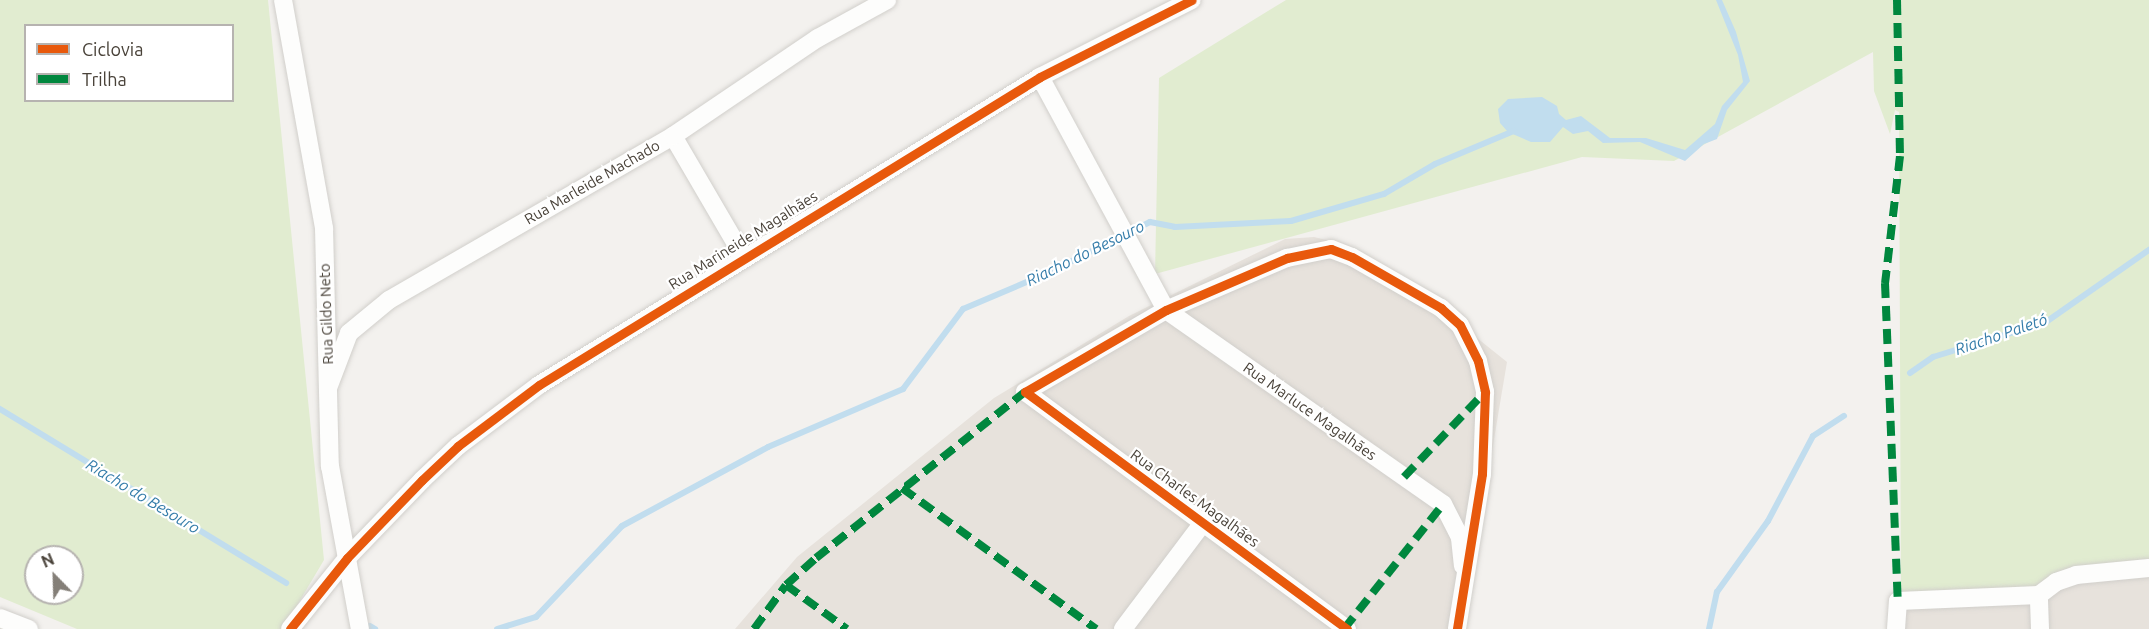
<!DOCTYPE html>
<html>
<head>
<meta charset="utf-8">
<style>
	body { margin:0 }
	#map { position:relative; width:2149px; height:629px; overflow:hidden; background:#f3f1ee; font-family:Ubuntu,sans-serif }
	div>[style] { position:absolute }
	.residential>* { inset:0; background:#e7e2dc }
	.green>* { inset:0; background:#e1ecd0 }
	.water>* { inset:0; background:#c1ddee }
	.stream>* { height:6px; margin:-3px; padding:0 3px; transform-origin:3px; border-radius:3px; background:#c1ddee }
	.roads { filter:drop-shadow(0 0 2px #d1cfcb) drop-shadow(0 0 2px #d1cfcb) }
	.street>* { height:18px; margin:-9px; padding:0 9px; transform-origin:9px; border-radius:9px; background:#fdfdfc }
	.quiet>* { height:8px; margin-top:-4px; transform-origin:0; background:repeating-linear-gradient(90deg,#00873e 0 15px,transparent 0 23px) }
	.cycleway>* { height:9px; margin:-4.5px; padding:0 4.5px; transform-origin:4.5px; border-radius:4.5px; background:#e8590c }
	span { translate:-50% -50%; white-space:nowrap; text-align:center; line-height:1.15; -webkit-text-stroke:4.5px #fff; paint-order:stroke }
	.street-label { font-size:15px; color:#494239 }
	.water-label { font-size:16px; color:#347ca9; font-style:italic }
	.legend { position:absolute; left:24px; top:24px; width:210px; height:78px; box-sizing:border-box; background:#fff; border:2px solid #b6b3b0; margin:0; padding:8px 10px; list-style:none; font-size:18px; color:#494239 }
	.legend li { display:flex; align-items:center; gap:12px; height:30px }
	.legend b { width:30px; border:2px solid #b6b3b0 }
	.north { position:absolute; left:24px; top:545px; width:60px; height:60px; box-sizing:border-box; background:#fff; border:2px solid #b6b3b0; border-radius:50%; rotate:337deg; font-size:16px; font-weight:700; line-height:24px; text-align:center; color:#494239 }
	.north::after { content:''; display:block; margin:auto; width:21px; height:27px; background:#847f78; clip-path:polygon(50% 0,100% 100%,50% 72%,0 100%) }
</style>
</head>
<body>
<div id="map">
	<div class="residential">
		<i style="clip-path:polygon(1314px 237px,1347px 245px,1444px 302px,1477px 338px,1507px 362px,1462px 629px,735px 629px,797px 557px,994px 398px,1129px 316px,1285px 239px)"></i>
		<i style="clip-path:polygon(2149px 575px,2149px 629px,1890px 629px,1890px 597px)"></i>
	</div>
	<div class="green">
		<i style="clip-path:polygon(evenodd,0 0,268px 0,324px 560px,283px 629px,77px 629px,0 597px,0 0,26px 26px,232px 26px,232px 100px,26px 100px,26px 26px,0 0,36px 557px,72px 557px,72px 593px,36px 593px,36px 557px)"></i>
		<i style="clip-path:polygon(1286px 0,2149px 0,2149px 575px,2040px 584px,2031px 591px,1901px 596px,1899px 112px,1895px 110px,1890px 134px,1874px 91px,1873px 52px,1674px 161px,1582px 157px,1155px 274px,1159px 78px)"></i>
	</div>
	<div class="water">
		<i style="clip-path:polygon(1716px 0,1722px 0,1736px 32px,1750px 81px,1727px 110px,1717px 139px,1704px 144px,1685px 161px,1640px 142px,1603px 143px,1588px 131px,1573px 134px,1563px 127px,1550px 142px,1531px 142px,1508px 132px,1500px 123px,1498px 109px,1508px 99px,1542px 97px,1557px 106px,1559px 114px,1566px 120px,1581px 116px,1610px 138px,1646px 138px,1685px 150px,1715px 124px,1722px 106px,1743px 82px,1738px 55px)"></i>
	</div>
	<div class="stream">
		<i style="left:1910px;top:373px;width:28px;rotate:-35deg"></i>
		<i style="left:1933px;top:357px;width:118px;rotate:-17.2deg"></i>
		<i style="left:2046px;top:322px;width:126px;rotate:-35deg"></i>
		<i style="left:0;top:409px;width:335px;rotate:31.3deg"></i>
		<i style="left:370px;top:626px;width:6px;rotate:31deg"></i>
		<i style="left:497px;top:629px;width:41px;rotate:-17.1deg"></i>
		<i style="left:536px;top:617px;width:125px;rotate:-46.6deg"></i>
		<i style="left:622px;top:526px;width:166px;rotate:-28.4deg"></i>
		<i style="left:768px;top:447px;width:147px;rotate:-23.2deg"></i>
		<i style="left:903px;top:389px;width:100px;rotate:-53.1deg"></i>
		<i style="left:963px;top:309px;width:92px;rotate:-23deg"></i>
		<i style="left:1048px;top:273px;width:114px;rotate:-26.6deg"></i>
		<i style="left:1150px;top:222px;width:25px;rotate:11deg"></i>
		<i style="left:1175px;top:227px;width:116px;rotate:-3deg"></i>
		<i style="left:1291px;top:221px;width:97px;rotate:-16.2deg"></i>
		<i style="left:1384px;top:194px;width:59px;rotate:-30.5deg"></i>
		<i style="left:1435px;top:164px;width:86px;rotate:-22.7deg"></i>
		<i style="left:1709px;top:629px;width:38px;rotate:-78deg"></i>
		<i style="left:1717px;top:592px;width:87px;rotate:-54.3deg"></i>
		<i style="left:1768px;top:521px;width:96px;rotate:-62.1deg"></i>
		<i style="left:1813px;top:436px;width:37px;rotate:-33deg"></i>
	</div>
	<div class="roads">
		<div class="street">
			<i style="left:283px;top:0;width:232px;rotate:79.8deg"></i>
			<i style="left:324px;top:228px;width:238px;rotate:88.6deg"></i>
			<i style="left:330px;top:466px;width:166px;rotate:79.6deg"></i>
			<i style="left:1040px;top:77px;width:265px;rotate:61.6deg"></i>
			<i style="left:1166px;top:310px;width:338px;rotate:35deg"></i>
			<i style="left:1443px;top:504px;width:38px;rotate:63deg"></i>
			<i style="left:1460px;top:538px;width:28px;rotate:84deg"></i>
			<i style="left:673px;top:136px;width:139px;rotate:59.7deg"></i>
			<i style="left:328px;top:388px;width:59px;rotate:-69.1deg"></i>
			<i style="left:349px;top:333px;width:52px;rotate:-39.5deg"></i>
			<i style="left:389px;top:300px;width:328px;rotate:-30deg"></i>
			<i style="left:673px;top:136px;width:175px;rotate:-34.1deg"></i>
			<i style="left:818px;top:38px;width:79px;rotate:-28.8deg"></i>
			<i style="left:0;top:618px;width:31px;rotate:21deg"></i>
			<i style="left:290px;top:629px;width:91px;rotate:-51.2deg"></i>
			<i style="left:347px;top:558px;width:108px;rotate:-46.1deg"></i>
			<i style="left:422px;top:480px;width:50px;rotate:-43.4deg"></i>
			<i style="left:458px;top:446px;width:101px;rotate:-37deg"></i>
			<i style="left:539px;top:385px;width:588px;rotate:-31.58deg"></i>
			<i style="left:1040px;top:77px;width:170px;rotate:-26.9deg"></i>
			<i style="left:1123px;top:629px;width:133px;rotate:-53deg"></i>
			<i style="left:1347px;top:629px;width:400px;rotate:-143.6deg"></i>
			<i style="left:1025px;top:392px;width:163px;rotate:-30.2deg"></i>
			<i style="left:1166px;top:310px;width:132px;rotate:-23.3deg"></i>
			<i style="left:1287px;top:258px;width:45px;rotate:-11.6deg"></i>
			<i style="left:1331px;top:249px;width:22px;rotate:21deg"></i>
			<i style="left:1352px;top:257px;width:103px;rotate:29.8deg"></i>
			<i style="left:1441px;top:308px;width:25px;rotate:42deg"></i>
			<i style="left:1460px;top:325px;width:40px;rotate:63.4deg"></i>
			<i style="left:1478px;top:361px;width:32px;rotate:77deg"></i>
			<i style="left:1485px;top:392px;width:82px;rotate:92.1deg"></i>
			<i style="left:1482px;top:474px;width:157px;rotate:99.2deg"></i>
			<i style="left:1896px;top:629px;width:28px;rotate:-86deg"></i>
			<i style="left:1898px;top:601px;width:141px;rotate:-2.4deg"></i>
			<i style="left:2040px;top:629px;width:34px;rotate:-92deg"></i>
			<i style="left:2039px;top:595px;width:21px;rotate:-37deg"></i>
			<i style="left:2056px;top:582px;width:21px;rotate:-19deg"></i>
			<i style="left:2076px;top:575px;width:73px;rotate:-5.5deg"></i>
		</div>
	</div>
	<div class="quiet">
		<i style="left:1897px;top:0;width:156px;rotate:88.9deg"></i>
		<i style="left:1900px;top:156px;width:128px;rotate:96.7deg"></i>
		<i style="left:1885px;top:283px;width:318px;rotate:87.7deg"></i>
		<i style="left:1404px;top:477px;width:117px;rotate:-46.4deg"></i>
		<i style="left:902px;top:488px;width:240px;rotate:36deg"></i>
		<i style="left:786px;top:585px;width:75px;rotate:35.8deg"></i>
		<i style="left:754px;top:629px;width:54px;rotate:-54deg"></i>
		<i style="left:786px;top:585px;width:40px;rotate:-42deg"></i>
		<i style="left:816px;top:558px;width:267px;rotate:-38.5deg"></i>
		<i style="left:1344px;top:629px;width:159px;rotate:-51.6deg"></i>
	</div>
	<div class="cycleway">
		<i style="left:290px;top:629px;width:91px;rotate:-51.2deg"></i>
		<i style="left:347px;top:558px;width:108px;rotate:-46.1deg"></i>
		<i style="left:422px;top:480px;width:50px;rotate:-43.4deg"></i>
		<i style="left:458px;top:446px;width:101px;rotate:-37deg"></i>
		<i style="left:539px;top:385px;width:588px;rotate:-31.58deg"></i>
		<i style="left:1040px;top:77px;width:170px;rotate:-26.9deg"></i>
		<i style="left:1347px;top:629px;width:400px;rotate:-143.6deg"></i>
		<i style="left:1025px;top:392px;width:163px;rotate:-30.2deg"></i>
		<i style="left:1166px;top:310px;width:132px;rotate:-23.3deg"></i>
		<i style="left:1287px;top:258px;width:45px;rotate:-11.6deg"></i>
		<i style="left:1331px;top:249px;width:22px;rotate:21deg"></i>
		<i style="left:1352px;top:257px;width:103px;rotate:29.8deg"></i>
		<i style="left:1441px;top:308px;width:25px;rotate:42deg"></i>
		<i style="left:1460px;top:325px;width:40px;rotate:63.4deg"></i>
		<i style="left:1478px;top:361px;width:32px;rotate:77deg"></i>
		<i style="left:1485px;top:392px;width:82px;rotate:92.1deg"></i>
		<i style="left:1482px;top:474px;width:157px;rotate:99.2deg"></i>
	</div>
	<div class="street-label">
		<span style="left:592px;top:182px;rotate:-30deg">Rua Marleide Machado</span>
		<span style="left:743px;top:240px;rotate:-32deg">Rua Marineide Magalhães</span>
		<span style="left:326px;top:314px;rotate:-92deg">Rua Gildo Neto</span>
		<span style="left:1310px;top:411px;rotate:35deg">Rua Marluce Magalhães</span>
		<span style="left:1195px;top:498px;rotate:36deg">Rua Charles Magalhães</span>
	</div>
	<div class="water-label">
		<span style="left:1085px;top:253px;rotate:-26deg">Riacho do Besouro</span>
		<span style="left:2001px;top:334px;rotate:-19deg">Riacho Paletó</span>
		<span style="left:143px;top:496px;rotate:31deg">Riacho do Besouro</span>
	</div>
	<ul class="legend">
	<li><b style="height:8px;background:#e8590c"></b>Ciclovia</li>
	<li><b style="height:8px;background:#00873e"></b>Trilha</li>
	</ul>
	<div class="north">N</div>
</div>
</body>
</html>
